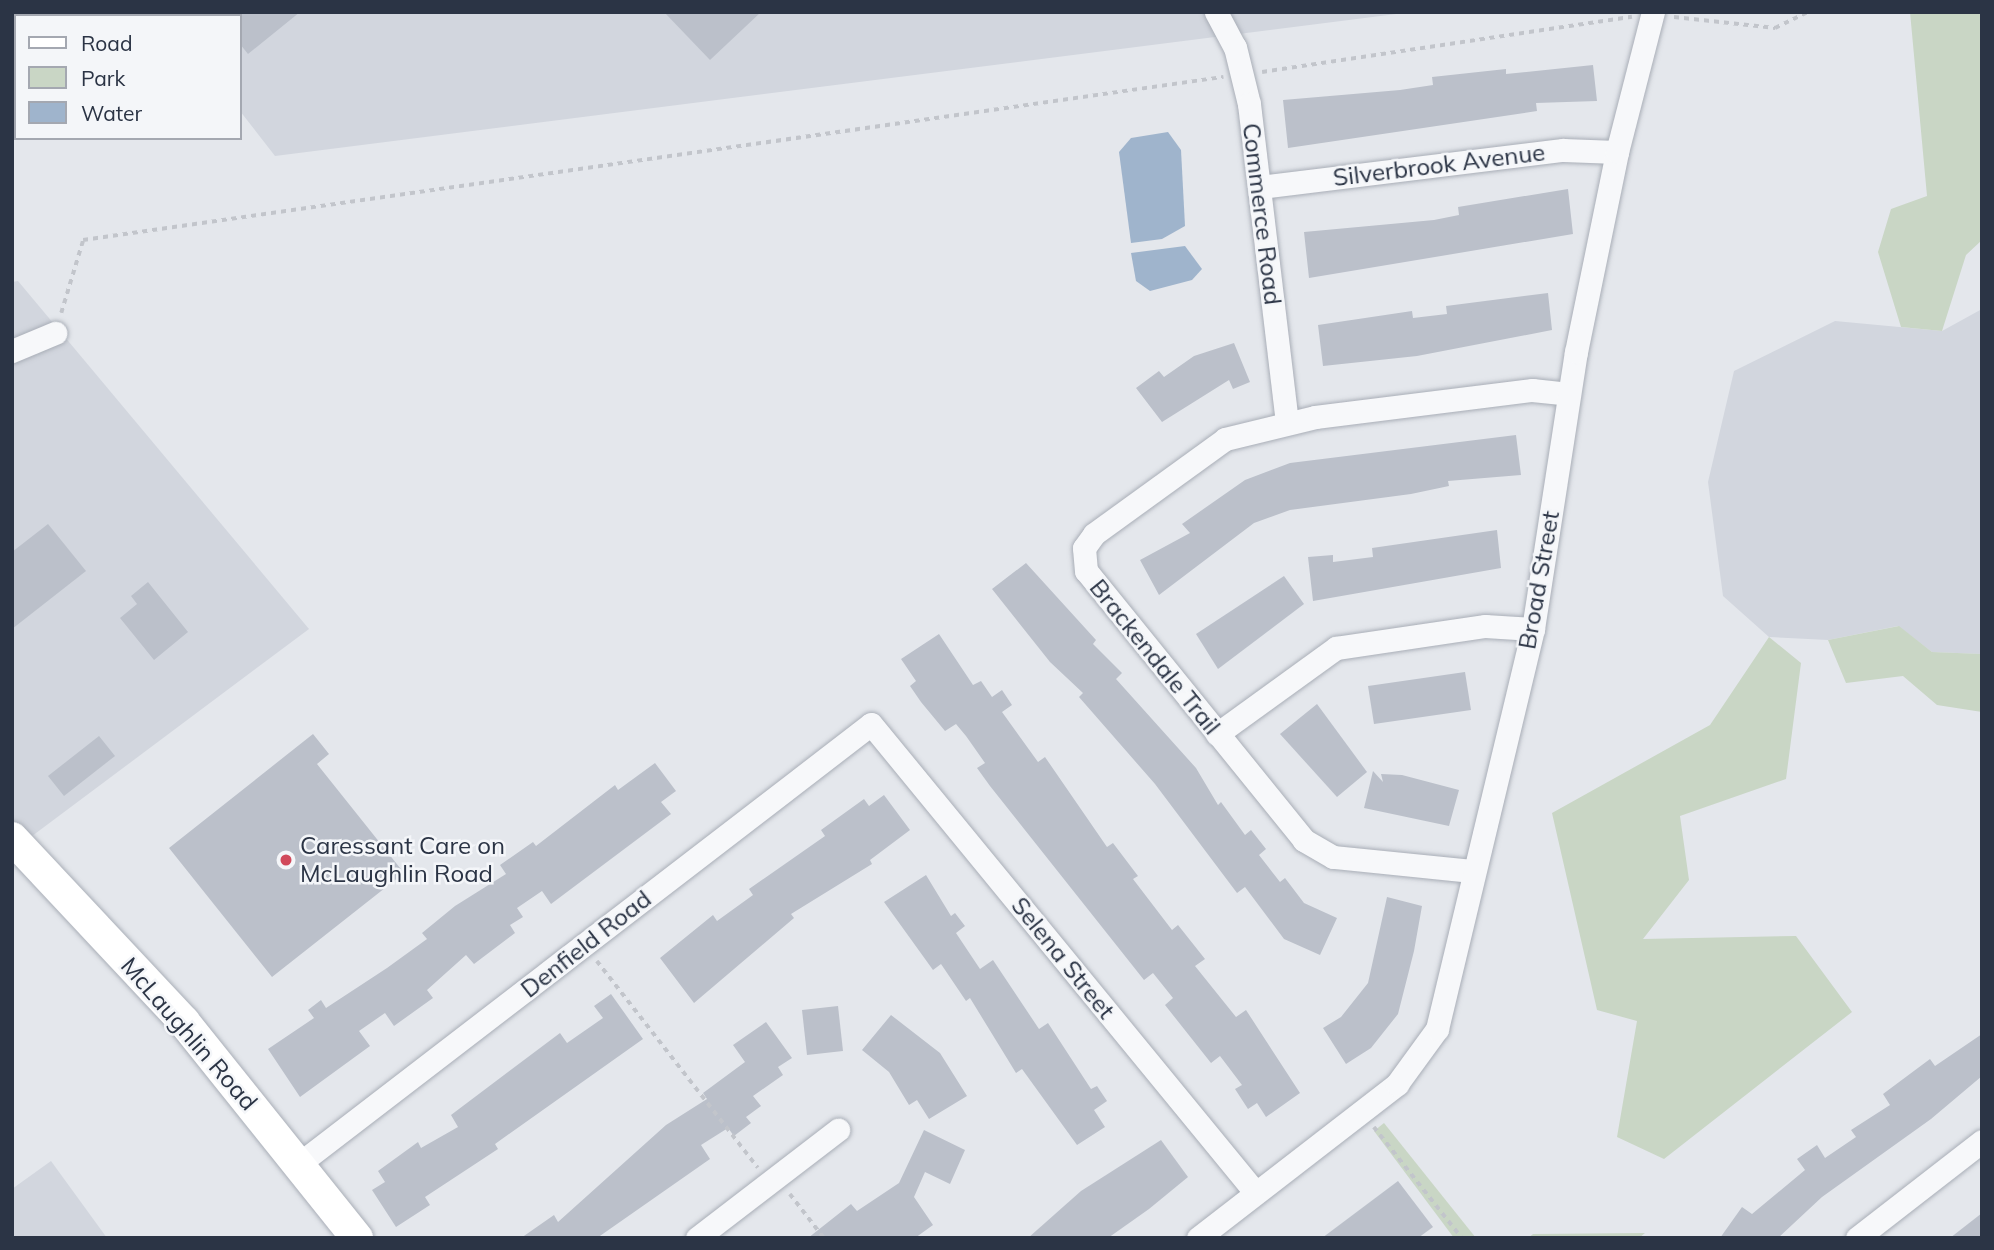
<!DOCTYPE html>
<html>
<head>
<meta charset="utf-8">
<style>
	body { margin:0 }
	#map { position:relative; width:1994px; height:1250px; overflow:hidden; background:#e4e7ec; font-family:Mulish,sans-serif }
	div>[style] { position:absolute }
	.built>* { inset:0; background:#d2d6de }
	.green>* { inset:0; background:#c9d6c5 }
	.water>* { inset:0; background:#9fb4cc }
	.building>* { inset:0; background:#bbc0ca }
	.path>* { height:3.5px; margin-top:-1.75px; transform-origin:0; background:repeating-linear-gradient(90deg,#c2c5cb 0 5px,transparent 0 10px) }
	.roads { filter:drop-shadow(0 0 2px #a9aeb7) drop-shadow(0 0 2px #a9aeb7) }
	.street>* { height:23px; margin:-11.5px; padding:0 11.5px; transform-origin:11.5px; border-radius:11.5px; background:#f7f8fa }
	.secondary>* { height:32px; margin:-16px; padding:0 16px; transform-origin:16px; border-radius:16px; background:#fff }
	.dots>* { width:19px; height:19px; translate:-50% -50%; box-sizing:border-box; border:4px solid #f4f6f9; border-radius:50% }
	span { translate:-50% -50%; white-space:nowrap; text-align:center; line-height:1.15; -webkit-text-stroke:5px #f4f6f9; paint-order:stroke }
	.street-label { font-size:24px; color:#2b3445 }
	.poi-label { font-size:24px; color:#2b3445 }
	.left { translate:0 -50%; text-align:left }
	.frame { position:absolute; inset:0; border:14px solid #2b3445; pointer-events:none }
	.legend { position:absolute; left:14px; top:14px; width:228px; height:126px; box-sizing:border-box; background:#f4f6f9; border:2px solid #a4a8b1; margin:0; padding:9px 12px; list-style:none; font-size:21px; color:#2b3445 }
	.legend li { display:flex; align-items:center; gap:14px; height:35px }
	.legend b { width:35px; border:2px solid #a4a8b1 }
</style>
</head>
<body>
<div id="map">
	<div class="built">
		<i style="clip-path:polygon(163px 12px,1412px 12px,275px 156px,240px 111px,240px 16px)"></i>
		<i style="clip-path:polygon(18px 281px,309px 629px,12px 851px,12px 282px)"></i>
		<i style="clip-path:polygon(1982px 309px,1982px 654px,1932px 652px,1898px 626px,1828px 640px,1769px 637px,1723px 596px,1708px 482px,1734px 371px,1835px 321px,1942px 331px)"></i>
		<i style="clip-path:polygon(51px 1161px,107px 1238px,12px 1238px,12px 1189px)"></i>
	</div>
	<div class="green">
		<i style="clip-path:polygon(1910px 12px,1982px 12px,1982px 240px,1966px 255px,1942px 331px,1901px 327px,1878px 252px,1891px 209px,1927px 196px)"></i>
		<i style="clip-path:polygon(1899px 626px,1932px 652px,1982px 654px,1982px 712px,1937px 705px,1903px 676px,1846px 683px,1828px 640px)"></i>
		<i style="clip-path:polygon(1769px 637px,1801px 663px,1786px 779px,1680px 816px,1689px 880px,1643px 939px,1796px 936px,1852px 1012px,1664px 1159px,1617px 1137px,1637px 1021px,1597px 1010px,1552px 813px,1710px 725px)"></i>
		<i style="clip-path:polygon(1384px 1123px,1476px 1238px,1454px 1238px,1374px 1131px)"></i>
		<i style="clip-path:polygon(1645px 1233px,1639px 1238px,1528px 1238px,1533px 1234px)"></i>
	</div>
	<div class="water">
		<i style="clip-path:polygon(1168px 132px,1181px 150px,1185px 226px,1162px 239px,1131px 243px,1119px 152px,1131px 138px)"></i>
		<i style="clip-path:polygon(1185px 246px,1202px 269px,1192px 280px,1150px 291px,1136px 281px,1131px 253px)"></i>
	</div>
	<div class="building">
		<i style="clip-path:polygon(240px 12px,300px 12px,248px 54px,240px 44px)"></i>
		<i style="clip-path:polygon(664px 12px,761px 12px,710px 60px)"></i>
		<i style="clip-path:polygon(1593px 65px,1597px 101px,1536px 103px,1537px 111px,1288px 148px,1283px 100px,1400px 90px,1433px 85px,1432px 77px,1506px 69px,1506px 74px)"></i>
		<i style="clip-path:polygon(1568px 189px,1573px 234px,1309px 278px,1304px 232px,1434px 220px,1459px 215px,1458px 207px)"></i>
		<i style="clip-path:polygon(1548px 293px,1552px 330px,1417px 356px,1323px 366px,1318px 325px,1412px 311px,1413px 318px,1447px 314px,1446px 306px)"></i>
		<i style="clip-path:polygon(1234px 343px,1250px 382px,1233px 389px,1229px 380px,1162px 422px,1136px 388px,1159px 371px,1164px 377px,1194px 356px)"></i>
		<i style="clip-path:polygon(1516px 435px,1521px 475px,1448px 481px,1449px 486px,1411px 494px,1290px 510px,1254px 523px,1159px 595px,1140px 560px,1190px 533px,1182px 524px,1245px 480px,1290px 463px)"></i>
		<i style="clip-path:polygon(48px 524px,86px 571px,12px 629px,12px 552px)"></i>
		<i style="clip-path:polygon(1497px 530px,1501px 568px,1313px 601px,1308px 557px,1333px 555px,1333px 562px,1373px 557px,1372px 548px)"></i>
		<i style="clip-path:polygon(1026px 563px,1096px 640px,1093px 644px,1122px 673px,1116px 679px,1196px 768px,1218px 805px,1221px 802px,1245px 835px,1251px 830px,1266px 849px,1259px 855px,1280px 882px,1285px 878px,1304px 903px,1337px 918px,1320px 955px,1284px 939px,1245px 887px,1237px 893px,1155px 784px,1079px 697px,1083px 693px,1050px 662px,992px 589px)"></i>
		<i style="clip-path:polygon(1284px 576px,1304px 604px,1218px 669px,1196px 634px)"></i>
		<i style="clip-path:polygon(148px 582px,188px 632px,154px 660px,120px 618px,137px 604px,131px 596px)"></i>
		<i style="clip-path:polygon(939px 634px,973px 685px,981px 681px,992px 697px,1002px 690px,1012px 705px,1002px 712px,1038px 762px,1045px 757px,1107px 847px,1113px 843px,1138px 876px,1133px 879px,1172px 930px,1178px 925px,1205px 959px,1195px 966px,1236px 1017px,1246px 1010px,1300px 1093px,1266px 1117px,1257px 1103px,1248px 1109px,1235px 1089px,1242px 1085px,1220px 1056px,1211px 1063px,1165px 1005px,1173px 998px,1153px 973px,1144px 980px,990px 786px,977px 768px,985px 763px,966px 736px,956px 724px,945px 731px,921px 702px,910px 686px,916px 681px,901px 659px)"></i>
		<i style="clip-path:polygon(1465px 672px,1471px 710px,1374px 724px,1368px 686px)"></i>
		<i style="clip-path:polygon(1317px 704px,1367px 772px,1337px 797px,1280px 734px)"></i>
		<i style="clip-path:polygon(313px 734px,329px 754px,317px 764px,404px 873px,272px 977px,169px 848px)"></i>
		<i style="clip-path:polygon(99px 736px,115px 756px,64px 796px,48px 776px)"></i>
		<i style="clip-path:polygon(655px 763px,676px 791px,661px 802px,671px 814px,551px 904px,542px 891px,517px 908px,523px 917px,510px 925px,515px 933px,474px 964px,466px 955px,427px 990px,433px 998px,394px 1026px,385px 1013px,359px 1031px,370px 1046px,300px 1097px,268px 1049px,314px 1018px,308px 1010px,321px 1000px,326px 1008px,387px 968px,427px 939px,422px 933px,455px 906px,506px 874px,500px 865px,533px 842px,536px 846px,615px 785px,618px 790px)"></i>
		<i style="clip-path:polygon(1373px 771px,1383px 782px,1381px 774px,1402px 775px,1459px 790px,1449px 826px,1364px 808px)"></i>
		<i style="clip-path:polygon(884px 795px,910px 830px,870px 860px,872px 864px,791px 914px,794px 918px,694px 1003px,660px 958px,713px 915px,717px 921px,753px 895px,749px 889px,825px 836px,821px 830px,864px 799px,869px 806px)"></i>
		<i style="clip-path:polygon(926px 875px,951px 916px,955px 913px,965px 926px,956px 933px,980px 969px,993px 960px,1039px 1029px,1048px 1023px,1091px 1089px,1097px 1086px,1107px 1101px,1094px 1110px,1105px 1127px,1077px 1145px,1022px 1069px,1016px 1073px,970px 998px,966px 1001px,941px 964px,933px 970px,884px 902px)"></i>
		<i style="clip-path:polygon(1387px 897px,1422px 906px,1414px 951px,1398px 1014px,1371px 1048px,1346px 1064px,1323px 1028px,1341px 1017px,1368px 983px)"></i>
		<i style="clip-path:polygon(611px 994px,643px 1039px,495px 1144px,498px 1149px,425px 1197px,430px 1205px,396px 1227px,372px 1190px,385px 1182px,378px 1171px,418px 1142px,421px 1148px,458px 1127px,451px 1115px,560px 1033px,567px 1043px,603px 1018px,594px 1006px)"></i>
		<i style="clip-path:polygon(838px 1006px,843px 1051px,807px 1055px,802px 1010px)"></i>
		<i style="clip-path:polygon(891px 1015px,940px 1053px,967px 1096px,929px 1119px,917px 1100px,909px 1105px,889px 1072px,862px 1050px)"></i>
		<i style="clip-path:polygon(766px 1022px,792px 1058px,778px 1067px,783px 1075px,753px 1096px,761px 1106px,746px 1117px,751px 1123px,734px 1136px,728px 1128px,701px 1145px,710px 1159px,597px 1238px,521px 1238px,554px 1215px,558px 1222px,666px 1125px,707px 1099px,703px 1093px,745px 1062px,733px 1045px)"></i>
		<i style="clip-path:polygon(1982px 1034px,1982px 1076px,1931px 1119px,1822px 1197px,1778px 1238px,1720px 1238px,1742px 1207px,1752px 1214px,1805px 1170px,1797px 1159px,1817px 1145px,1825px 1158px,1856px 1137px,1851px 1130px,1890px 1105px,1883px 1094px,1930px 1059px,1935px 1066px)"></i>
		<i style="clip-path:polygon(924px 1130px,965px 1150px,950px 1184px,925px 1172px,914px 1197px,933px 1225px,915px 1238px,808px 1238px,851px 1204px,857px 1211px,899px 1183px)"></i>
		<i style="clip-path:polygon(1161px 1140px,1188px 1177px,1149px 1209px,1108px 1238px,1028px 1238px,1081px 1191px)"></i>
		<i style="clip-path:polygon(1398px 1181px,1433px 1227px,1418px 1238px,1322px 1238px)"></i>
		<i style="clip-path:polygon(1982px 1213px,1982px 1238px,1950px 1238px)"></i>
	</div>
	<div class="path">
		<i style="left:1674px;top:17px;width:102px;rotate:6.2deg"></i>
		<i style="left:1775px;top:28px;width:37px;rotate:-26deg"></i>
		<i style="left:1262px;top:72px;width:374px;rotate:-8.5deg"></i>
		<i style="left:61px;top:313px;width:76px;rotate:-73.2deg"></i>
		<i style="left:83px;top:240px;width:1152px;rotate:-8.14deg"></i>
		<i style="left:597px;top:961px;width:262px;rotate:52.1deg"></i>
		<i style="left:1374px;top:1127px;width:142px;rotate:51.6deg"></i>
		<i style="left:790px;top:1194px;width:56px;rotate:52.3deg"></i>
	</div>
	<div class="roads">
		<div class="street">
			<i style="left:1216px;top:12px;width:40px;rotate:62deg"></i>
			<i style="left:1235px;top:47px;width:59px;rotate:76.2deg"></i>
			<i style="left:1249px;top:104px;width:319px;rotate:83.2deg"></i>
			<i style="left:1260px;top:187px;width:305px;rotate:-7deg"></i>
			<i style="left:1563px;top:150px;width:54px;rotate:2.1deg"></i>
			<i style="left:12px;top:351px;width:47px;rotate:-22.7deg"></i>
			<i style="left:1217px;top:734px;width:147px;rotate:-35.9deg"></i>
			<i style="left:1336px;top:648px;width:151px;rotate:-8.4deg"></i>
			<i style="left:1485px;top:626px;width:48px;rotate:3.6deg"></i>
			<i style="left:1472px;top:871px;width:140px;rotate:-174.2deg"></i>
			<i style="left:1333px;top:857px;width:34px;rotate:-150deg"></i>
			<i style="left:1304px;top:840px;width:346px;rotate:-129deg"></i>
			<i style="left:1086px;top:571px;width:23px;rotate:-95deg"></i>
			<i style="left:1084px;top:548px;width:17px;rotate:-54deg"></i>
			<i style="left:1094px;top:534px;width:162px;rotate:-35.9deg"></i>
			<i style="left:1225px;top:439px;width:93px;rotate:-13.7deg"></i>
			<i style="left:1315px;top:417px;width:219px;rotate:-7.1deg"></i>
			<i style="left:1532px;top:390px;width:37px;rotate:6deg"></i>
			<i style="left:300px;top:1163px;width:720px;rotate:-37.55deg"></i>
			<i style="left:871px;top:724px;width:605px;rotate:50.63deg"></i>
			<i style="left:697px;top:1238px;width:178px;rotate:-37.5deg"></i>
			<i style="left:1198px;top:1238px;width:252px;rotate:-37.7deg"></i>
			<i style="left:1397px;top:1084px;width:68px;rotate:-54deg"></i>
			<i style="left:1437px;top:1029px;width:411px;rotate:-76.5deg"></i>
			<i style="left:1533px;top:629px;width:280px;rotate:-81.2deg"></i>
			<i style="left:1576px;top:352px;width:204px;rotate:-78.4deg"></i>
			<i style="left:1617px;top:152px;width:145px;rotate:-75.6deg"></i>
			<i style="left:1857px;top:1238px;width:158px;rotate:-37.8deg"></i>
		</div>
		<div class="secondary">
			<i style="left:12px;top:838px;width:252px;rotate:46.9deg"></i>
			<i style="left:184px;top:1022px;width:277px;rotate:51.3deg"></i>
		</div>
	</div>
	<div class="dots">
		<i style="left:286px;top:860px;background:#d1495b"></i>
	</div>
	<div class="street-label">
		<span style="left:1439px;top:165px;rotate:-7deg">Silverbrook Avenue</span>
		<span style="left:1262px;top:214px;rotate:83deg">Commerce Road</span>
		<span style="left:1539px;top:580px;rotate:-80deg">Broad Street</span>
		<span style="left:1155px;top:657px;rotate:51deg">Brackendale Trail</span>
		<span style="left:586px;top:944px;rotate:-38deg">Denfield Road</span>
		<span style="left:1063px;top:958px;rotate:51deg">Selena Street</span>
		<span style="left:189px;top:1034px;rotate:49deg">McLaughlin Road</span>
	</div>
	<div class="poi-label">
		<span class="left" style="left:300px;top:860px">Caressant Care on<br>McLaughlin Road</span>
	</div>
	<div class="frame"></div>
	<ul class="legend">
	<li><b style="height:9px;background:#fff"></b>Road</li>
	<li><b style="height:19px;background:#c9d6c5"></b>Park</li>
	<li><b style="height:19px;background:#9fb4cc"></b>Water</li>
	</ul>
</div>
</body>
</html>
